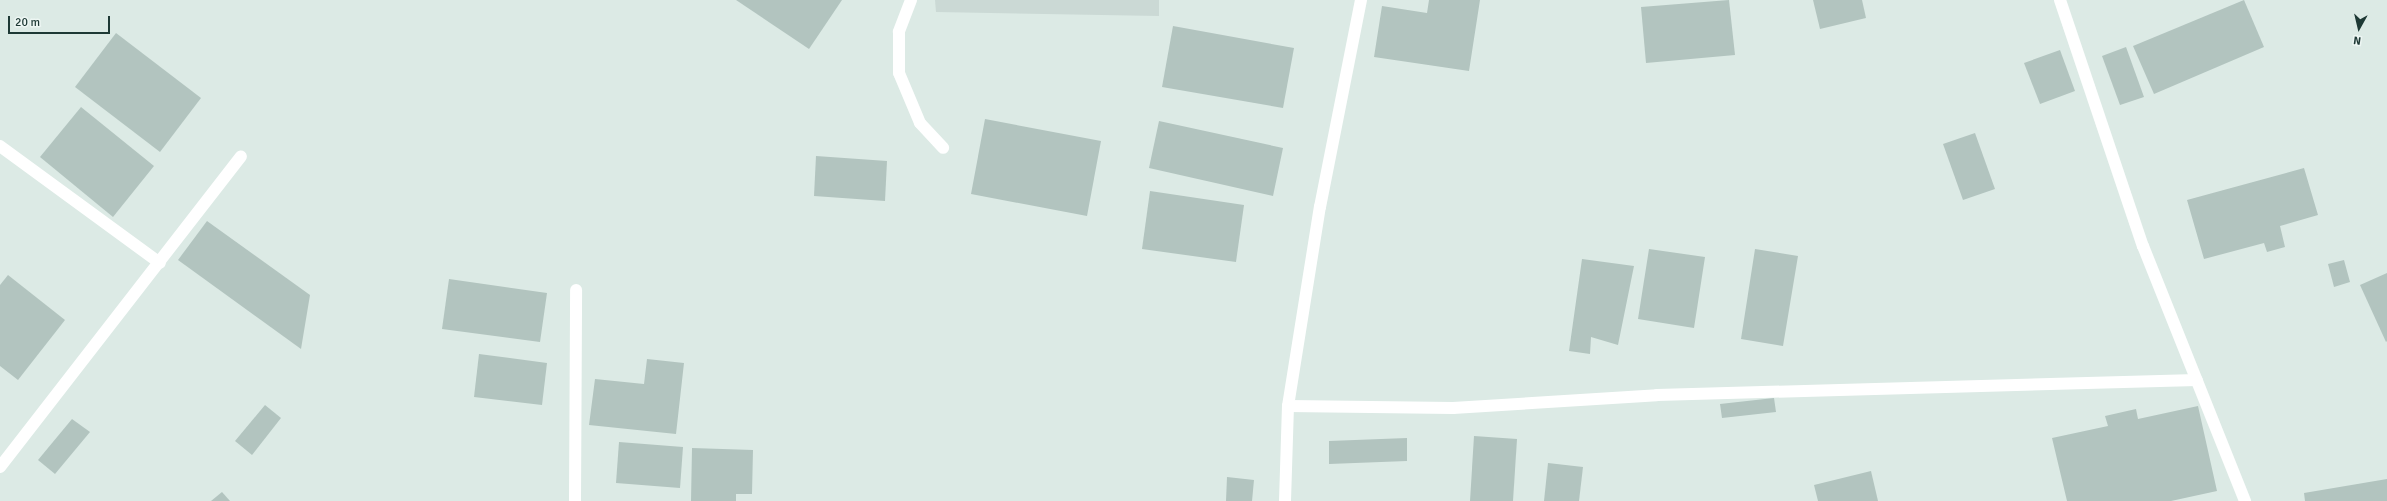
<!DOCTYPE html>
<html>
<head>
<meta charset="utf-8">
<style>
	body { margin:0 }
	#map { position:relative; width:2387px; height:501px; overflow:hidden; background:#dceae5; font-family:Signika,sans-serif }
	div>[style] { position:absolute }
	.built>* { inset:0; background:#cbd9d5 }
	.building>* { inset:0; background:#b2c4bf }
	.minor>* { height:12px; margin:-6px; padding:0 6px; transform-origin:6px; border-radius:6px; background:#fff }
	span { translate:-50% -50%; white-space:nowrap; text-align:center; line-height:1.15; -webkit-text-stroke:3.5px #edf6f3; paint-order:stroke }
	.north { position:absolute; left:2339px; top:8px; width:40px; height:40px; -webkit-text-stroke:3px #edf6f3; paint-order:stroke; rotate:188deg; font-size:11px; font-weight:700; line-height:16px; text-align:center; color:#1e3935 }
	.north::after { content:''; display:block; margin:auto; width:14px; height:18px; background:#1e3935; clip-path:polygon(50% 0,100% 100%,50% 72%,0 100%) }
	.scale { position:absolute; left:8px; top:16px; width:102px; height:18px; box-sizing:border-box; border:2px solid #1e3935; border-top:0; padding-left:5px; font-size:12px; line-height:14px; white-space:nowrap; color:#1e3935; -webkit-text-stroke:3px #edf6f3; paint-order:stroke }
</style>
</head>
<body>
<div id="map">
	<div class="built">
		<i style="clip-path:polygon(935px 0,1159px 0,1159px 16px,936px 12px)"></i>
	</div>
	<div class="building">
		<i style="clip-path:polygon(736px 0,842px 0,809px 49px)"></i>
		<i style="clip-path:polygon(1429px 0,1480px 0,1469px 71px,1374px 57px,1382px 6px,1427px 13px)"></i>
		<i style="clip-path:polygon(1729px 0,1735px 55px,1646px 63px,1641px 7px)"></i>
		<i style="clip-path:polygon(1813px 0,1862px 0,1866px 18px,1820px 29px)"></i>
		<i style="clip-path:polygon(2244px 0,2264px 47px,2154px 94px,2133px 46px)"></i>
		<i style="clip-path:polygon(1173px 26px,1294px 48px,1283px 108px,1162px 87px)"></i>
		<i style="clip-path:polygon(116px 33px,201px 98px,160px 152px,75px 87px)"></i>
		<i style="clip-path:polygon(2126px 47px,2144px 97px,2120px 105px,2102px 56px)"></i>
		<i style="clip-path:polygon(2060px 50px,2075px 91px,2040px 104px,2024px 63px)"></i>
		<i style="clip-path:polygon(81px 107px,154px 166px,113px 217px,40px 157px)"></i>
		<i style="clip-path:polygon(985px 119px,1101px 141px,1087px 216px,971px 194px)"></i>
		<i style="clip-path:polygon(1159px 121px,1283px 148px,1273px 196px,1149px 168px)"></i>
		<i style="clip-path:polygon(1975px 133px,1995px 189px,1963px 200px,1943px 144px)"></i>
		<i style="clip-path:polygon(816px 156px,887px 161px,885px 201px,814px 196px)"></i>
		<i style="clip-path:polygon(2304px 168px,2318px 215px,2280px 226px,2285px 247px,2267px 252px,2264px 243px,2204px 259px,2187px 200px)"></i>
		<i style="clip-path:polygon(1150px 191px,1244px 205px,1236px 262px,1142px 249px)"></i>
		<i style="clip-path:polygon(207px 221px,310px 295px,301px 349px,178px 260px)"></i>
		<i style="clip-path:polygon(1649px 249px,1705px 257px,1694px 328px,1638px 319px)"></i>
		<i style="clip-path:polygon(1755px 249px,1798px 256px,1783px 346px,1741px 339px)"></i>
		<i style="clip-path:polygon(1582px 259px,1634px 266px,1618px 345px,1591px 337px,1590px 354px,1569px 351px)"></i>
		<i style="clip-path:polygon(2344px 260px,2350px 282px,2334px 287px,2328px 264px)"></i>
		<i style="clip-path:polygon(2387px 273px,2387px 341px,2386px 342px,2360px 285px)"></i>
		<i style="clip-path:polygon(8px 275px,65px 320px,18px 380px,0 366px,0 285px)"></i>
		<i style="clip-path:polygon(449px 279px,547px 293px,540px 342px,442px 329px)"></i>
		<i style="clip-path:polygon(479px 354px,547px 363px,542px 405px,474px 397px)"></i>
		<i style="clip-path:polygon(647px 359px,684px 363px,676px 434px,589px 425px,595px 379px,644px 384px)"></i>
		<i style="clip-path:polygon(1774px 398px,1776px 412px,1722px 418px,1720px 404px)"></i>
		<i style="clip-path:polygon(265px 405px,281px 418px,252px 455px,235px 441px)"></i>
		<i style="clip-path:polygon(2198px 406px,2217px 491px,2171px 501px,2067px 501px,2052px 438px,2108px 426px,2105px 416px,2136px 409px,2138px 419px)"></i>
		<i style="clip-path:polygon(72px 419px,90px 432px,55px 474px,38px 460px)"></i>
		<i style="clip-path:polygon(1474px 436px,1517px 439px,1513px 501px,1470px 501px)"></i>
		<i style="clip-path:polygon(1407px 438px,1407px 461px,1329px 464px,1329px 441px)"></i>
		<i style="clip-path:polygon(619px 442px,683px 447px,680px 488px,616px 483px)"></i>
		<i style="clip-path:polygon(692px 448px,753px 450px,752px 494px,736px 494px,736px 501px,691px 501px)"></i>
		<i style="clip-path:polygon(1548px 463px,1583px 467px,1579px 501px,1544px 501px)"></i>
		<i style="clip-path:polygon(1871px 471px,1878px 501px,1818px 501px,1814px 485px)"></i>
		<i style="clip-path:polygon(1227px 477px,1254px 480px,1252px 501px,1226px 501px)"></i>
		<i style="clip-path:polygon(2387px 479px,2387px 501px,2305px 501px,2304px 493px)"></i>
		<i style="clip-path:polygon(222px 492px,230px 501px,211px 501px)"></i>
	</div>
	<div class="minor">
		<i style="left:911px;top:0;width:34px;rotate:111deg"></i>
		<i style="left:899px;top:32px;width:41px;rotate:90deg"></i>
		<i style="left:899px;top:73px;width:54px;rotate:67.2deg"></i>
		<i style="left:920px;top:123px;width:34px;rotate:47deg"></i>
		<i style="left:2060px;top:0;width:260px;rotate:71.4deg"></i>
		<i style="left:2143px;top:246px;width:275px;rotate:68.2deg"></i>
		<i style="left:0;top:146px;width:198px;rotate:36.2deg"></i>
		<i style="left:1288px;top:406px;width:165px;rotate:0.7deg"></i>
		<i style="left:1453px;top:408px;width:204px;rotate:-3.6deg"></i>
		<i style="left:1657px;top:395px;width:540px;rotate:-1.59deg"></i>
		<i style="left:0;top:467px;width:393px;rotate:-52.2deg"></i>
		<i style="left:575px;top:501px;width:211px;rotate:-89.7deg"></i>
		<i style="left:1285px;top:501px;width:95px;rotate:-88.2deg"></i>
		<i style="left:1288px;top:406px;width:202px;rotate:-80.9deg"></i>
		<i style="left:1320px;top:207px;width:211px;rotate:-78.8deg"></i>
	</div>
	<div class="north">N</div>
	<div class="scale">20 m</div>
</div>
</body>
</html>
